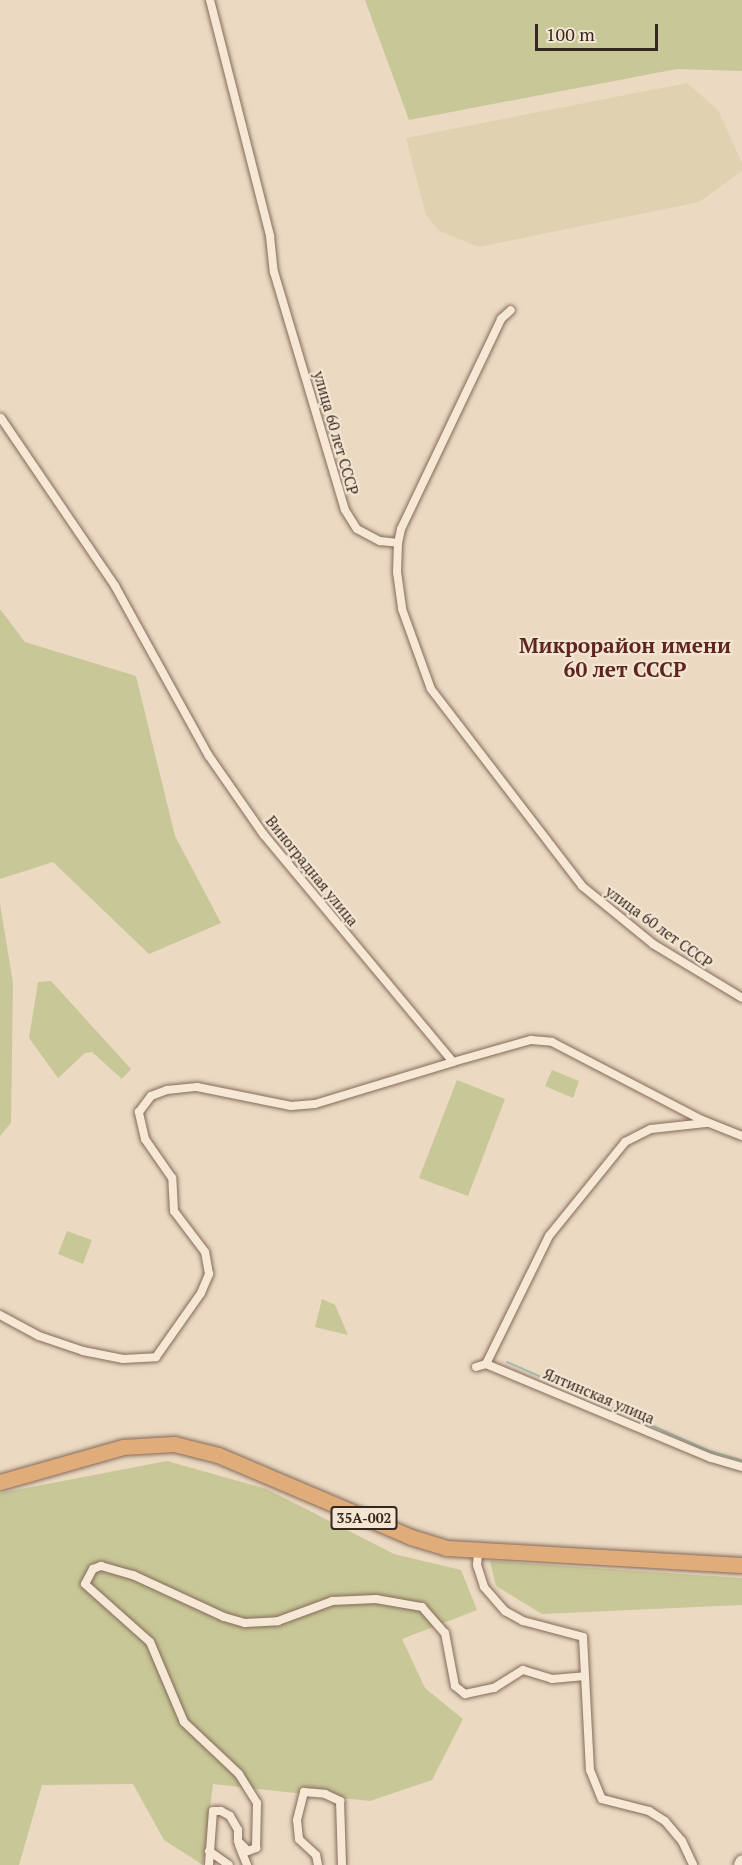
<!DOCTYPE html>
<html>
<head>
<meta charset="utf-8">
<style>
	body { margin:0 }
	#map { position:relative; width:742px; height:1865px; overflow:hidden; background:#ebd9c2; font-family:"PT Serif",serif }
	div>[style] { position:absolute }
	.farmland>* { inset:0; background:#e0d2b0 }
	.green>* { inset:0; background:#c8c797 }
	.stream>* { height:2px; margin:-1px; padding:0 1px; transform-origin:1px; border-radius:1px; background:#a4beb3 }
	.roads { filter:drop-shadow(0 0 2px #836b5a) drop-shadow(0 0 2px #836b5a) }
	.minor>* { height:8px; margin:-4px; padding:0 4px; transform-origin:4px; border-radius:4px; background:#f6e8d5 }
	.secondary>* { height:12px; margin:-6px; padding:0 6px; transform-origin:6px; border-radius:6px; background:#f6e8d5 }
	.trunk>* { height:15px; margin:-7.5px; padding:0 7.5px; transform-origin:7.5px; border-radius:7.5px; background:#e0ac7a }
	span { translate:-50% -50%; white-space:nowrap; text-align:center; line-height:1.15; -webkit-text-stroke:4.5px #f3e5d1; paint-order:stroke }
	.shield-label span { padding:2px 4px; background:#f3e5d1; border:2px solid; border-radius:4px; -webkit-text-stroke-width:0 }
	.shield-label { font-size:14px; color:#34261e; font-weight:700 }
	.street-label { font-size:15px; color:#34261e }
	.district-label { font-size:21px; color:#5e2520; font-weight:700 }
	.scale { position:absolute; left:535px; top:24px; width:123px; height:27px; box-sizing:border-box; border:3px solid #34261e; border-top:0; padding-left:8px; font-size:18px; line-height:21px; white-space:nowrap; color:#34261e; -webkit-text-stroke:4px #f3e5d1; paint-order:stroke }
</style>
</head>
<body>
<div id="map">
	<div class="farmland">
		<i style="clip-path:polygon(687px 83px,718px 110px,742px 163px,742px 171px,699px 202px,479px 247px,439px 231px,426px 215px,406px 138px)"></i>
	</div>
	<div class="green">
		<i style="clip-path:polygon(365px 0,742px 0,742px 71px,677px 69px,409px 120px)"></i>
		<i style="clip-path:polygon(0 609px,25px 642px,136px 676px,175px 836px,221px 923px,149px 954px,53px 862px,0 879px)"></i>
		<i style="clip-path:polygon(0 904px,13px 983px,11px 1123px,0 1136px)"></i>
		<i style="clip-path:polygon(51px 981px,131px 1069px,122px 1079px,92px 1052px,85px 1053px,58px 1078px,29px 1038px,38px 982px)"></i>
		<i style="clip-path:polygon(552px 1070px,579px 1081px,573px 1098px,545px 1086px)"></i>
		<i style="clip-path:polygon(457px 1080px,505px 1099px,468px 1196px,419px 1178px)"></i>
		<i style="clip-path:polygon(67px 1231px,92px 1240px,83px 1264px,58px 1254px)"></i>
		<i style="clip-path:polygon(322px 1299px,335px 1305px,348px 1335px,315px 1327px)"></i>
		<i style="clip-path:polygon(167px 1461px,267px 1489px,394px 1554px,461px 1570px,477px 1610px,402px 1639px,425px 1688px,463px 1719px,432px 1780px,370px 1801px,213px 1784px,203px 1865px,164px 1840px,133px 1784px,42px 1785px,19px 1865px,0 1865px,0 1493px)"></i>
		<i style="clip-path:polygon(490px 1561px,742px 1578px,742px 1605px,542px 1614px,496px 1586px)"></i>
	</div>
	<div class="stream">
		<i style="left:507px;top:1362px;width:222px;rotate:23.7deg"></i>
		<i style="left:710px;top:1451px;width:33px;rotate:16deg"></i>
	</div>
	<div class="roads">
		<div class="minor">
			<i style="left:210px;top:0;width:244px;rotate:75.7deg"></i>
			<i style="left:270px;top:236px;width:36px;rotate:84deg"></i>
			<i style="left:274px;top:272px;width:248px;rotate:73.4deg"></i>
			<i style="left:345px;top:510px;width:22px;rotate:58deg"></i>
			<i style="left:357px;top:529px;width:26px;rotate:28deg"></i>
			<i style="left:380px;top:541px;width:18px;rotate:6deg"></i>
			<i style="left:398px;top:543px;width:29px;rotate:92deg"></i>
			<i style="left:397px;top:572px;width:37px;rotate:82deg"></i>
			<i style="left:402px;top:609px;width:85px;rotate:70.1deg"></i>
			<i style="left:431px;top:689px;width:248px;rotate:52.5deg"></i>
			<i style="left:582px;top:886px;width:92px;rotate:39.2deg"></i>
			<i style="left:653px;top:944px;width:104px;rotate:31.2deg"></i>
			<i style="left:1px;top:418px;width:203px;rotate:55.8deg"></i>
			<i style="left:115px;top:586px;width:194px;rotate:61.1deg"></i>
			<i style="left:209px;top:756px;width:96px;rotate:55.2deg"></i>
			<i style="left:264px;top:835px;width:295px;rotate:50.2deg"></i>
			<i style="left:453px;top:1062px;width:81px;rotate:-15.8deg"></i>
			<i style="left:531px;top:1040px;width:21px;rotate:5deg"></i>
			<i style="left:552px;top:1042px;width:169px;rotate:27.5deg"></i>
			<i style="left:702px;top:1120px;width:43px;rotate:21.8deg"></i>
			<i style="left:398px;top:543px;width:14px;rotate:-78deg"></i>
			<i style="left:401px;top:529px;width:233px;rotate:-64.5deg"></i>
			<i style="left:501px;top:319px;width:13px;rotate:-42deg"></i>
			<i style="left:0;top:1315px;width:44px;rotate:28.3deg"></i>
			<i style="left:39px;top:1336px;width:46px;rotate:18.8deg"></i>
			<i style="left:83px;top:1351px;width:41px;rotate:11.3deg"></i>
			<i style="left:123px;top:1359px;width:33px;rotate:-3deg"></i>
			<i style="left:156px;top:1357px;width:78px;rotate:-54.9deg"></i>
			<i style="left:201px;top:1293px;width:21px;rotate:-67deg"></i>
			<i style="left:209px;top:1274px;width:22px;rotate:-100deg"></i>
			<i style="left:205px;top:1252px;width:51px;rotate:-127.1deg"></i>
			<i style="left:174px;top:1211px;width:33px;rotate:-93deg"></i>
			<i style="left:172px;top:1178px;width:47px;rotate:-124.7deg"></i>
			<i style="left:145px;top:1139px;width:28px;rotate:-103deg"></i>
			<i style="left:139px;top:1112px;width:20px;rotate:-53deg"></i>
			<i style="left:151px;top:1096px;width:17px;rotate:-21deg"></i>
			<i style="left:167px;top:1090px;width:30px;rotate:-6deg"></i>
			<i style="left:197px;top:1087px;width:96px;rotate:11.4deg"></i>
			<i style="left:291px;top:1106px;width:24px;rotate:-5deg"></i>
			<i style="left:315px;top:1104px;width:144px;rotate:-16.9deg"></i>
			<i style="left:486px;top:1364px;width:143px;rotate:-63.8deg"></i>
			<i style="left:549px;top:1236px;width:121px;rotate:-51deg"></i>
			<i style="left:625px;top:1142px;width:29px;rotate:-27deg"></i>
			<i style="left:651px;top:1129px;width:55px;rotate:-6.2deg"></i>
			<i style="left:476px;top:1367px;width:10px;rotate:-17deg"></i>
			<i style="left:486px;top:1364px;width:244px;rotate:22.7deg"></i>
			<i style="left:711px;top:1458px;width:32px;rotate:16deg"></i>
			<i style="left:478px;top:1551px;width:14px;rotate:94deg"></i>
			<i style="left:477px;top:1565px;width:23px;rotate:72deg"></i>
			<i style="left:484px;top:1587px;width:32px;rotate:49deg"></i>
			<i style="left:505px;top:1611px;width:21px;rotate:29deg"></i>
			<i style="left:523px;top:1621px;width:62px;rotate:14.9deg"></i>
			<i style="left:583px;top:1637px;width:133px;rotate:87deg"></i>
			<i style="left:590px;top:1770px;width:31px;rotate:68deg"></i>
			<i style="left:602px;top:1799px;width:49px;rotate:14.3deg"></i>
			<i style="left:649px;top:1811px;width:19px;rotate:32deg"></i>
			<i style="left:665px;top:1821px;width:26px;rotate:50deg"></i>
			<i style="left:682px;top:1841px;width:26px;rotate:65deg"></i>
			<i style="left:239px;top:1845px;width:22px;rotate:68deg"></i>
			<i style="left:209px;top:1851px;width:24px;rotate:35deg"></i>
			<i style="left:209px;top:1865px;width:54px;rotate:-85.8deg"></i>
			<i style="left:213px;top:1811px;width:8px"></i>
			<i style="left:221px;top:1811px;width:10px;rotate:29deg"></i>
			<i style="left:230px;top:1816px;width:16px;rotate:60deg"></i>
			<i style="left:238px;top:1830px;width:11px;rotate:90deg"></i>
			<i style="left:238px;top:1841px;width:14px;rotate:45deg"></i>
			<i style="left:248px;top:1851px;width:9px;rotate:-21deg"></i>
			<i style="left:256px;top:1848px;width:45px;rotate:-88.7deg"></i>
			<i style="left:257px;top:1803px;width:34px;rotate:-122deg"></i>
			<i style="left:239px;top:1774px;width:76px;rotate:-136.6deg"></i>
			<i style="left:184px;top:1722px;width:87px;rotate:-113deg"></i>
			<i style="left:150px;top:1642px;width:87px;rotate:-138.3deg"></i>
			<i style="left:85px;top:1584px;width:17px;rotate:-62deg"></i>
			<i style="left:93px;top:1569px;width:9px;rotate:-21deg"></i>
			<i style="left:101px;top:1566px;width:33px;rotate:16deg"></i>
			<i style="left:133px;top:1575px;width:100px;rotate:24.8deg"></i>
			<i style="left:224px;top:1617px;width:22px;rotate:16deg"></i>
			<i style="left:245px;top:1623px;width:33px;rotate:-3deg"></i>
			<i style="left:278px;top:1621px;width:58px;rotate:-20.3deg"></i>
			<i style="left:332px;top:1601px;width:44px;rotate:-2.6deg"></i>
			<i style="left:376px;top:1599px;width:47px;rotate:9.9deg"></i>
			<i style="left:422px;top:1607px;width:35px;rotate:49deg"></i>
			<i style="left:445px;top:1633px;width:54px;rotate:79.3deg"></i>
			<i style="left:455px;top:1686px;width:13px;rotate:39deg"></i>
			<i style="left:465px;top:1694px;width:30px;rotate:-12deg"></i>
			<i style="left:494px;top:1688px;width:34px;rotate:-32deg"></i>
			<i style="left:523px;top:1670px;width:30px;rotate:17deg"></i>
			<i style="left:552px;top:1679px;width:33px;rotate:-5deg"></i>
			<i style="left:318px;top:1865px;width:10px;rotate:-101deg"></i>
			<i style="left:316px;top:1855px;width:23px;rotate:-137deg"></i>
			<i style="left:299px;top:1839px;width:19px;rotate:-96deg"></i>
			<i style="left:297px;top:1820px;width:29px;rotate:-76deg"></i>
			<i style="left:304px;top:1792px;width:21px;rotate:5deg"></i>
			<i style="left:325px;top:1794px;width:17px;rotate:25deg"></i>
			<i style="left:340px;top:1801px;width:64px;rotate:88.2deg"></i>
		</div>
		<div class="secondary">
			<i style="left:740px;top:1865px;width:4px;rotate:-63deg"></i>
		</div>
		<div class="trunk">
			<i style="left:0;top:1482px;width:128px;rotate:-15.9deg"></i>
			<i style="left:123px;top:1447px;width:51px;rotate:-3.4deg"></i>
			<i style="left:174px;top:1444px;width:45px;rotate:14deg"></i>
			<i style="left:218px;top:1455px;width:210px;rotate:23deg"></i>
			<i style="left:411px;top:1537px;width:37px;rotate:17deg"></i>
			<i style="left:446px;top:1548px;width:296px;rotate:3.3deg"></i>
		</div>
	</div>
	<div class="shield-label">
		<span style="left:364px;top:1518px">35А-002</span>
	</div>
	<div class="street-label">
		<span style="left:336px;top:433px;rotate:74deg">улица 60 лет СССР</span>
		<span style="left:312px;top:871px;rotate:51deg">Виноградная улица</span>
		<span style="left:659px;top:927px;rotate:36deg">улица 60 лет СССР</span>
		<span style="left:599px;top:1396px;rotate:23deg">Ялтинская улица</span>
	</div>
	<div class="district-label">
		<span style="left:625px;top:657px">Микрорайон имени<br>60 лет СССР</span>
	</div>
	<div class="scale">100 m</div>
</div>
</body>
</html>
